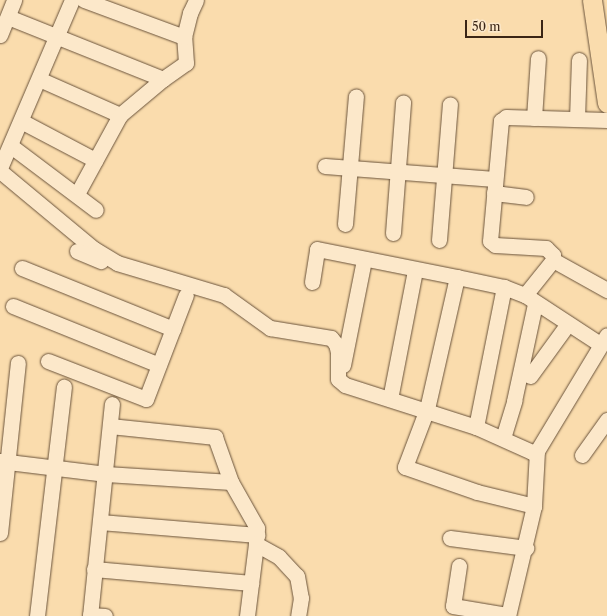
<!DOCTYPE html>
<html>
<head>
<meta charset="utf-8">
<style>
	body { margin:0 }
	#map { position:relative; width:607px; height:616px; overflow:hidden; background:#fadcad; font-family:"Libre Caslon Text",serif }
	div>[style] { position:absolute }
	.roads { filter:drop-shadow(0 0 1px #6a533b) drop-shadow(0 0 1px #6a533b) }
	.minor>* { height:15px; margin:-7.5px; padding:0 7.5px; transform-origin:7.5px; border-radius:7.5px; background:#fce8ca }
	.major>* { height:19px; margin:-9.5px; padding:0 9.5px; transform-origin:9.5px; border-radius:9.5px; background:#fadcad }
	span { translate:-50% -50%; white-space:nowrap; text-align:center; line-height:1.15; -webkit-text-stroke:3.5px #fce8ca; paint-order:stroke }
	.scale { position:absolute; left:465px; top:20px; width:78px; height:18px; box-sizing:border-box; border:2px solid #3a2515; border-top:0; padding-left:5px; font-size:12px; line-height:14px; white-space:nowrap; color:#3a2515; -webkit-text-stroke:3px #fce8ca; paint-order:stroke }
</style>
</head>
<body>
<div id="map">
	<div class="roads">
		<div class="minor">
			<i style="left:84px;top:0;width:107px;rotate:20.3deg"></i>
			<i style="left:8px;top:17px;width:167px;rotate:21.8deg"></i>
			<i style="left:0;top:35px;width:38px;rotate:-68deg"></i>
			<i style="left:39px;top:79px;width:89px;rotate:24deg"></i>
			<i style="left:534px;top:118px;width:60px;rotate:-86.2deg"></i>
			<i style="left:577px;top:119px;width:59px;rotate:-88.1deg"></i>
			<i style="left:21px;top:121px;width:84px;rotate:27.8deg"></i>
			<i style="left:11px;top:146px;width:106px;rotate:37deg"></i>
			<i style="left:325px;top:166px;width:170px;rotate:4.4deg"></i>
			<i style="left:0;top:168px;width:183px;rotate:-66.8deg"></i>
			<i style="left:0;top:171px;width:122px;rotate:39.7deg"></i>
			<i style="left:94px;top:249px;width:27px;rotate:31deg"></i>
			<i style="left:117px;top:263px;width:112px;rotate:16.7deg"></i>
			<i style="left:224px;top:295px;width:57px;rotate:35.7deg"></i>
			<i style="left:270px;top:328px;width:62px;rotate:9.3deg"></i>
			<i style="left:331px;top:338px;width:8px;rotate:50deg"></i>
			<i style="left:336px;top:344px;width:8px;rotate:76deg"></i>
			<i style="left:338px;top:352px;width:27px;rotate:90deg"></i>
			<i style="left:338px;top:379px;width:9px;rotate:41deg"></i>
			<i style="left:345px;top:385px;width:138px;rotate:17.8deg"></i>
			<i style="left:476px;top:427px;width:61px;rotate:24.1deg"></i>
			<i style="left:532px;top:452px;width:5px;rotate:-11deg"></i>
			<i style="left:537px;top:451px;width:135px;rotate:-58.9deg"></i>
			<i style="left:494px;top:193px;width:32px;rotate:7deg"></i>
			<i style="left:77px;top:194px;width:90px;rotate:-61.4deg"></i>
			<i style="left:120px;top:115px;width:56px;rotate:-39.9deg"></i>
			<i style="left:163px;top:79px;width:28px;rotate:-35deg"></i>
			<i style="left:186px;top:63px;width:26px;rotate:-94deg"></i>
			<i style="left:184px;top:37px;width:25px;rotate:-76deg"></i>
			<i style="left:190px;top:13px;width:14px;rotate:-65deg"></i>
			<i style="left:345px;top:224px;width:128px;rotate:-85.1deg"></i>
			<i style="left:393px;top:233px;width:131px;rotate:-85.6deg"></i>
			<i style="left:439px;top:240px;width:136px;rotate:-85.4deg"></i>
			<i style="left:77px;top:251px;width:26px;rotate:23deg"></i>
			<i style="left:553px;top:260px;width:62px;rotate:29.1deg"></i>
			<i style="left:22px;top:268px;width:163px;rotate:22deg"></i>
			<i style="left:457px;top:277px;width:135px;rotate:102.8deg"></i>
			<i style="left:427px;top:409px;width:62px;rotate:110.8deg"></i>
			<i style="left:405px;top:467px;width:76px;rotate:19.1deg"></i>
			<i style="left:477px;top:492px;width:59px;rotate:13.8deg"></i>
			<i style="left:312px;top:282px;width:33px;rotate:-81deg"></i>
			<i style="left:317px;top:249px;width:143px;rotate:11.3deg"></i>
			<i style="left:457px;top:277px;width:48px;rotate:12deg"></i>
			<i style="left:504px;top:287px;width:22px;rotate:21deg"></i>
			<i style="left:525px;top:295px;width:90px;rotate:33.2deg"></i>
			<i style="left:525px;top:295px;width:45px;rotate:-51.3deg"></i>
			<i style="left:553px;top:260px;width:5px;rotate:-90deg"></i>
			<i style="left:553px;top:255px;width:10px;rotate:-135deg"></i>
			<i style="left:546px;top:248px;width:51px;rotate:-176.6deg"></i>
			<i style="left:495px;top:245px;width:6px;rotate:-141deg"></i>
			<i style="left:490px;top:241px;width:121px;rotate:-84.8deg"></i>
			<i style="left:501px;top:121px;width:6px;rotate:-39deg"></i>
			<i style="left:506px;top:117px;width:101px;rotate:1.7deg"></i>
			<i style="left:13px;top:306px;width:157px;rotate:22deg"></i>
			<i style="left:48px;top:361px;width:105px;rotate:21.2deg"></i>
			<i style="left:146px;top:399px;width:111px;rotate:-69deg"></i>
			<i style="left:343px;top:365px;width:107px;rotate:-78.7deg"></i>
			<i style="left:530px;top:376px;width:63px;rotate:-54deg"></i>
			<i style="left:390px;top:399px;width:131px;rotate:-79deg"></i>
			<i style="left:110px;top:426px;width:106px;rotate:6deg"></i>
			<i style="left:215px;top:437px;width:48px;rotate:70.4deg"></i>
			<i style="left:231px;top:482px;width:53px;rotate:60.5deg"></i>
			<i style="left:257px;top:528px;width:16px;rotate:94deg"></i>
			<i style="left:256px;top:544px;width:26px;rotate:29deg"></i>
			<i style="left:279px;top:557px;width:26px;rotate:47deg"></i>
			<i style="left:297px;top:576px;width:22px;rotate:80deg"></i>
			<i style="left:301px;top:598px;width:18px;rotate:99deg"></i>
			<i style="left:476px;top:427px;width:143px;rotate:-78.7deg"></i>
			<i style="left:503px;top:438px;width:39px;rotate:-73deg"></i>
			<i style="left:514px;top:401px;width:99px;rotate:-77.8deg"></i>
			<i style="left:582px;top:455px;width:43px;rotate:-54.5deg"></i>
			<i style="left:0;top:461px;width:107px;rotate:7deg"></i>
			<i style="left:106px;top:474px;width:125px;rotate:3.7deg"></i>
			<i style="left:100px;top:522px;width:158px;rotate:4.7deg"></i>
			<i style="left:0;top:533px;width:171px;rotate:-84deg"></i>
			<i style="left:450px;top:538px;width:77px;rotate:7.5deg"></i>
			<i style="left:459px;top:566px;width:40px;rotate:98.5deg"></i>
			<i style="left:453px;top:606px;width:56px;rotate:9.3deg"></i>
			<i style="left:94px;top:569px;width:158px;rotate:5.1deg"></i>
			<i style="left:90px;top:615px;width:15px;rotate:4deg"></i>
			<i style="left:37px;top:616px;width:231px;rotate:-83.3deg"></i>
			<i style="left:90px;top:616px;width:213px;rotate:-84.1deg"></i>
			<i style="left:247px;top:616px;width:73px;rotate:-82.9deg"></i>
			<i style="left:508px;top:616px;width:113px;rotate:-76.7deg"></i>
			<i style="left:534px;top:506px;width:55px;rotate:-86.9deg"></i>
		</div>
		<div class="major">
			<i style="left:592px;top:0;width:104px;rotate:81.7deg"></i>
		</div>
	</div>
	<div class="scale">50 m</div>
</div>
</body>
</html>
